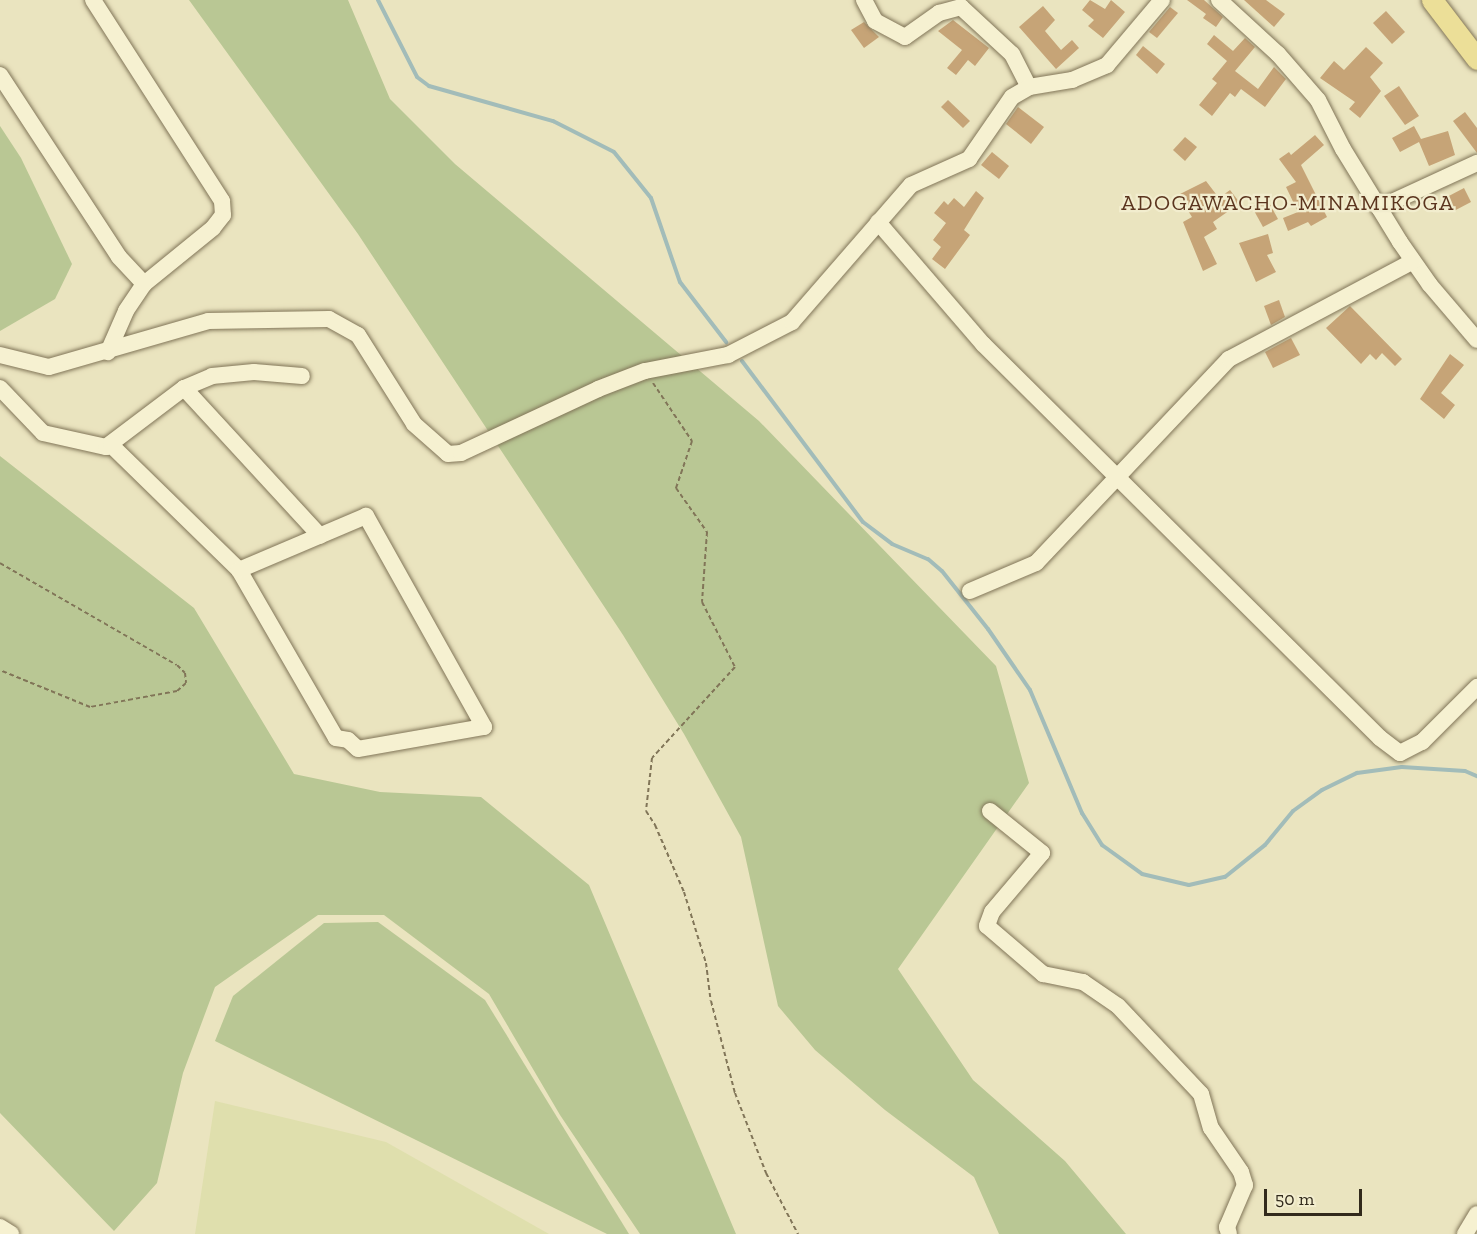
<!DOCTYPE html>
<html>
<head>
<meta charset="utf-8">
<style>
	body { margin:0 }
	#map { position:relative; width:1477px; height:1234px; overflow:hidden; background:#eae4bf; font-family:"Zilla Slab",serif }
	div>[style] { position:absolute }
	.farmland>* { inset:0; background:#dfdfad }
	.green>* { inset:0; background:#b9c794 }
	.stream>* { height:4px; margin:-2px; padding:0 2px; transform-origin:2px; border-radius:2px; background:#a2bcb9 }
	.building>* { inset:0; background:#c6a477 }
	.path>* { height:2px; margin-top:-1px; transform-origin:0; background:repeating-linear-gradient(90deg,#817558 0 4.5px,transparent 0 7.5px) }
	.roads { filter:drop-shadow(0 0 2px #817558) drop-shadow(0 0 2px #817558) }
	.minor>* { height:16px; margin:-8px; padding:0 8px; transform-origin:8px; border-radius:8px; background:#f6f1d1 }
	.major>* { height:21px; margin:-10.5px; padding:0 10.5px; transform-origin:10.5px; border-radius:10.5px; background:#ecdf98 }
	span { translate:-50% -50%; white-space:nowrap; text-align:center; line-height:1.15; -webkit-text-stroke:4.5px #f2edce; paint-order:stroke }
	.quarter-label { font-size:22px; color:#5b351e; letter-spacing:1.5px }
	.scale { position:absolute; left:1264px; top:1189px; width:98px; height:27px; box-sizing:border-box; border:3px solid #322a1c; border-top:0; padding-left:8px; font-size:18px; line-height:21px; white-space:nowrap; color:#322a1c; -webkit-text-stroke:4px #f2edce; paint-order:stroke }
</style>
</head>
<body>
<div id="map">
	<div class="farmland">
		<i style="clip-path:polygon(215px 1101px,386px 1142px,549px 1234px,195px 1234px)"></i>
	</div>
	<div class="green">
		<i style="clip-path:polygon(189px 0,348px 0,390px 99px,455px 164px,759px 421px,996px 666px,1029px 783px,898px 969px,973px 1080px,1065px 1161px,1126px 1234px,999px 1234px,974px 1177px,885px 1110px,815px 1050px,778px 1006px,741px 837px,684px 734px,623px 635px,358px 234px)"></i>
		<i style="clip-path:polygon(0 126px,21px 158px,72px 264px,55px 299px,0 331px)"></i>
		<i style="clip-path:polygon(0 456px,194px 608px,294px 774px,380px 792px,481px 797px,589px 885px,736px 1234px,640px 1234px,560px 1115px,489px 994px,384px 915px,318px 915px,215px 987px,183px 1073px,157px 1183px,114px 1231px,0 1113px)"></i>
		<i style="clip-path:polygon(378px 922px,485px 1000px,629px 1234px,607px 1234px,215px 1041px,233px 996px,324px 923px)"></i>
	</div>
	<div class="stream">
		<i style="left:378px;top:0;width:86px;rotate:63.1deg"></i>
		<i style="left:417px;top:77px;width:15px;rotate:37deg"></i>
		<i style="left:429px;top:86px;width:129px;rotate:15.8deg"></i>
		<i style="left:553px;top:121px;width:68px;rotate:26.9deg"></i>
		<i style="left:614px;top:152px;width:59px;rotate:51.2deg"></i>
		<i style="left:651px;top:198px;width:89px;rotate:71deg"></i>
		<i style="left:680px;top:282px;width:76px;rotate:52.5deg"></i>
		<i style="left:742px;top:361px;width:201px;rotate:53.1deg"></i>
		<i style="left:863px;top:522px;width:36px;rotate:37deg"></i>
		<i style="left:892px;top:544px;width:39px;rotate:23deg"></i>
		<i style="left:928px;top:559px;width:18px;rotate:41deg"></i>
		<i style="left:942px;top:571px;width:74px;rotate:51.6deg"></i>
		<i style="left:988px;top:629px;width:74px;rotate:55.5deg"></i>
		<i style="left:1030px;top:690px;width:134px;rotate:67.1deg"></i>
		<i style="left:1082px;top:813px;width:38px;rotate:58deg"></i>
		<i style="left:1102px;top:845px;width:49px;rotate:35.9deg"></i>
		<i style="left:1142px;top:874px;width:48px;rotate:13.2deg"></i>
		<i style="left:1189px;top:885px;width:37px;rotate:-13deg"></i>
		<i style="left:1225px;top:877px;width:51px;rotate:-38.7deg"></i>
		<i style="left:1265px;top:845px;width:44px;rotate:-50.5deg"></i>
		<i style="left:1293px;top:811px;width:36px;rotate:-36deg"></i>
		<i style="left:1322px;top:790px;width:39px;rotate:-26deg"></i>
		<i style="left:1357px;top:773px;width:45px;rotate:-7.6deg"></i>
		<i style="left:1402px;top:767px;width:63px;rotate:3.6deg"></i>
		<i style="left:1465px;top:771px;width:13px;rotate:23deg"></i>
	</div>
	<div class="building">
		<i style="clip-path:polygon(1090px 0,1105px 9px,1111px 0,1125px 12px,1103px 38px,1088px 26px,1094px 20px,1082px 10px)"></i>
		<i style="clip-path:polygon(1187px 0,1204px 0,1223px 17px,1216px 27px,1203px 18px,1206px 14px)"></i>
		<i style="clip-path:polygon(1244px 0,1266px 0,1285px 14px,1274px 27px)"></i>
		<i style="clip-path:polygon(1043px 6px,1055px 20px,1045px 31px,1061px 50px,1072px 40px,1079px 48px,1056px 69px,1019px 27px)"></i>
		<i style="clip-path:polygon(1170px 7px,1178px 13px,1157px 38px,1149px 32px)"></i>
		<i style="clip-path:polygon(1386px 11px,1405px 32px,1392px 44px,1373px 23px)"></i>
		<i style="clip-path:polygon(953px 20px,989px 48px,975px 66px,968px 60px,956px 75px,947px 68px,962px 50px,938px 31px)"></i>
		<i style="clip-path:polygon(864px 22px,879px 37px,864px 48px,851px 30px)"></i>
		<i style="clip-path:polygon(1214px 35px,1233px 51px,1245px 38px,1255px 47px,1235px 71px,1258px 89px,1274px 67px,1286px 79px,1265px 107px,1241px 89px,1235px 97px,1230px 93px,1212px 116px,1199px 105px,1217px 83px,1212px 79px,1227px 61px,1207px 44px)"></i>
		<i style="clip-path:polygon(1143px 46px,1165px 64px,1157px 74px,1136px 55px)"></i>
		<i style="clip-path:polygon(1366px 47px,1383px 63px,1370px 77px,1381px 91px,1360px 118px,1349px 109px,1355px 102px,1320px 78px,1334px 61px,1344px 70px)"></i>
		<i style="clip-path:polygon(1399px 86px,1419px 116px,1405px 125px,1384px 96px)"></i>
		<i style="clip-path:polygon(948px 100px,970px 121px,963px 128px,941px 107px)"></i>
		<i style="clip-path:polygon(1018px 107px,1044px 127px,1031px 144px,1006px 124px)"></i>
		<i style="clip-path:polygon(1465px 112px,1477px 128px,1477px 153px,1453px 121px)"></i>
		<i style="clip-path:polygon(1414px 126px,1421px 139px,1448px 131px,1455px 155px,1429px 166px,1419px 142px,1400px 152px,1392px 138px)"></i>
		<i style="clip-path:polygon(1315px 135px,1324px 145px,1301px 165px,1327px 217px,1311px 226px,1308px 222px,1288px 231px,1283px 218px,1298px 212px,1286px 187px,1296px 182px,1279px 159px,1289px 152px,1291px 155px)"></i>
		<i style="clip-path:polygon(1185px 137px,1197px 147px,1185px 161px,1173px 150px)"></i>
		<i style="clip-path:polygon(992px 152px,1009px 166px,999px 179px,981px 165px)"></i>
		<i style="clip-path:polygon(1206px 181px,1219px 198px,1230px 190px,1240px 203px,1213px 222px,1217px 229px,1204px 237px,1217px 264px,1203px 271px,1183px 222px,1192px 217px,1178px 195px)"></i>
		<i style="clip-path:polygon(1464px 188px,1471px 202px,1452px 212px,1445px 198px)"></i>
		<i style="clip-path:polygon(976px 191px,984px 198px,964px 230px,970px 235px,945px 269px,932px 259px,941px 247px,933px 240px,946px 223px,934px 213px,944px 201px,948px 205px,954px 198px,964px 207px)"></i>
		<i style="clip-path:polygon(1267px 199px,1278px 219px,1263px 227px,1252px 207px)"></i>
		<i style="clip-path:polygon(1268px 234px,1273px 253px,1267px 255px,1276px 272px,1256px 282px,1239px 243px)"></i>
		<i style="clip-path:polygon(1279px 300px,1285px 317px,1271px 325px,1264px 306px)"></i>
		<i style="clip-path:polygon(1350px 306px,1402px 359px,1395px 366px,1382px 353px,1376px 360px,1370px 354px,1361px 364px,1326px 328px)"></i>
		<i style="clip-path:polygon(1291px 338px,1300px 355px,1273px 368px,1265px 352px)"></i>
		<i style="clip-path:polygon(1450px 354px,1464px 365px,1441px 393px,1455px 405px,1444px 419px,1420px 399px)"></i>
	</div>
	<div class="path">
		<i style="left:653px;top:383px;width:70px;rotate:56.1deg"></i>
		<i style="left:692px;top:441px;width:50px;rotate:108.8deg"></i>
		<i style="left:676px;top:488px;width:54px;rotate:54.8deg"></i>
		<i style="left:707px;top:532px;width:70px;rotate:94.1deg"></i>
		<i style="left:702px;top:602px;width:73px;rotate:63.1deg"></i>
		<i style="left:735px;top:667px;width:123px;rotate:132.4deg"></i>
		<i style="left:652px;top:758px;width:53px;rotate:96.5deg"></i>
		<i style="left:646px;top:811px;width:17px;rotate:57deg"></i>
		<i style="left:655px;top:825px;width:73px;rotate:66.6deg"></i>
		<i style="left:684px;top:892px;width:74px;rotate:72.8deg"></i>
		<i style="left:706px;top:963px;width:38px;rotate:83deg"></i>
		<i style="left:711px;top:1001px;width:95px;rotate:75.4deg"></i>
		<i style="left:735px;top:1093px;width:86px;rotate:68.8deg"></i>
		<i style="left:766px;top:1173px;width:69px;rotate:62.3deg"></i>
		<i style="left:0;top:563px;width:204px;rotate:30deg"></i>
		<i style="left:177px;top:665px;width:11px;rotate:45deg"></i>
		<i style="left:185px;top:673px;width:10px;rotate:84deg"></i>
		<i style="left:186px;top:683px;width:12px;rotate:138deg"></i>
		<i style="left:177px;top:691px;width:88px;rotate:169.6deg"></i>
		<i style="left:90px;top:707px;width:97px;rotate:-157.7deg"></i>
	</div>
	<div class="roads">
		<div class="minor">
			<i style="left:93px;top:0;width:239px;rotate:57.3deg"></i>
			<i style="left:222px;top:201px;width:14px;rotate:86deg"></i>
			<i style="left:223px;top:215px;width:16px;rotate:128deg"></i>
			<i style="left:213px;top:228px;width:89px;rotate:140.9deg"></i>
			<i style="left:144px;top:284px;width:32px;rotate:124deg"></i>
			<i style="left:126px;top:311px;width:45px;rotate:113.7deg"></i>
			<i style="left:864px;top:0;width:24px;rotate:62deg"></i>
			<i style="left:875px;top:21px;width:34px;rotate:28deg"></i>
			<i style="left:905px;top:37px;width:42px;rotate:-35.2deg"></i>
			<i style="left:939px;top:13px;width:23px;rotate:-15deg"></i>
			<i style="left:961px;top:7px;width:69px;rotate:42.7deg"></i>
			<i style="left:1012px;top:54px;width:37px;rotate:63deg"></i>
			<i style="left:1219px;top:0;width:80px;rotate:42.5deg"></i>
			<i style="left:1278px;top:54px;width:61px;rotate:49deg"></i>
			<i style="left:1318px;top:100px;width:55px;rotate:63deg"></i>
			<i style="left:1343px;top:149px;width:109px;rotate:58.5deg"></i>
			<i style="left:1400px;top:242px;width:52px;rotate:55.1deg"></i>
			<i style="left:1430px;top:285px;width:72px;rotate:49.5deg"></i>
			<i style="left:0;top:75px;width:217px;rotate:56.8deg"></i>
			<i style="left:119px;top:257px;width:37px;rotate:47deg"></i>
			<i style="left:1379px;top:208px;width:108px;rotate:-24.7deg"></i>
			<i style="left:878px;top:222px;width:161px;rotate:49.3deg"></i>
			<i style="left:983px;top:344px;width:559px;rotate:44.78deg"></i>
			<i style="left:1380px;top:738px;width:25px;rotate:37deg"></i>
			<i style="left:1400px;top:753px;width:25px;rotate:-27deg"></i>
			<i style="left:1422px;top:742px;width:78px;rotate:-45deg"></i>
			<i style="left:0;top:355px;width:50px;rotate:13.8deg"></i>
			<i style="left:49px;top:367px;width:166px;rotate:-16.1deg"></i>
			<i style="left:208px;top:321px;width:121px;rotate:-0.9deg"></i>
			<i style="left:329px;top:319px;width:33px;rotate:29deg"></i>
			<i style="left:358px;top:335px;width:105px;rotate:57.8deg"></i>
			<i style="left:414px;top:424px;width:45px;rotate:41.4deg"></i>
			<i style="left:448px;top:454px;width:13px;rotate:-4deg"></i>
			<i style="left:461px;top:453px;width:151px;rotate:-25deg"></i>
			<i style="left:598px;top:389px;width:50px;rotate:-21deg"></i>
			<i style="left:645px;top:371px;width:85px;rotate:-10.9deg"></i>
			<i style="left:728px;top:355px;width:72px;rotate:-27.3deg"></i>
			<i style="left:792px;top:322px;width:181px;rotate:-49deg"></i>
			<i style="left:911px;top:185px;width:64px;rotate:-24.1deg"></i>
			<i style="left:969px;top:159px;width:75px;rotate:-55.3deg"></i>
			<i style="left:1012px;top:97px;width:20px;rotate:-30deg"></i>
			<i style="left:1029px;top:87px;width:44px;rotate:-9.2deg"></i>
			<i style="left:1072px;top:80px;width:38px;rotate:-23deg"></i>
			<i style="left:1107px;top:65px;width:85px;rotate:-49.8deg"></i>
			<i style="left:0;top:388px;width:62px;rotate:46.3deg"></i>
			<i style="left:43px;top:433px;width:65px;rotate:12.5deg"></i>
			<i style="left:106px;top:447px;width:98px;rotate:-37.1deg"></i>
			<i style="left:184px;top:388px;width:30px;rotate:-23deg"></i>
			<i style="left:212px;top:376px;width:42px;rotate:-5.4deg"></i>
			<i style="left:254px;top:372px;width:48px;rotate:4.8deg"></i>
			<i style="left:184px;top:388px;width:201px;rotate:47.4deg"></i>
			<i style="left:111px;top:445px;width:179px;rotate:44.3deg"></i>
			<i style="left:239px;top:570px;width:194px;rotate:60deg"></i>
			<i style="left:336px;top:738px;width:12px;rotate:9deg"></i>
			<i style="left:348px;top:740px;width:13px;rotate:42deg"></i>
			<i style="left:358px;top:749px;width:128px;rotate:-9.9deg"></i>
			<i style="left:484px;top:727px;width:242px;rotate:-119.2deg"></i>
			<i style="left:366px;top:516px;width:138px;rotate:157deg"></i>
			<i style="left:970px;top:591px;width:72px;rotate:-23deg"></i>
			<i style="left:1036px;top:563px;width:281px;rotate:-46.6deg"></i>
			<i style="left:1229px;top:359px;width:208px;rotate:-28deg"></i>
			<i style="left:990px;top:811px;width:67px;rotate:38.9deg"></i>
			<i style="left:1042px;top:853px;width:77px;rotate:130.3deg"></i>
			<i style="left:992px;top:912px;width:15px;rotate:110deg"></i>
			<i style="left:987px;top:926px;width:74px;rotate:40.6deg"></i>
			<i style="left:1043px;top:974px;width:41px;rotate:11.3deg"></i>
			<i style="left:1083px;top:982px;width:42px;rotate:34.4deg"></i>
			<i style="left:1118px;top:1006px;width:121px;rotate:46.7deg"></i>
			<i style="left:1201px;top:1094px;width:35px;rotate:74deg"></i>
			<i style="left:1211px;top:1128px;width:53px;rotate:55.7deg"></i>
			<i style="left:1241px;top:1172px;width:14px;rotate:73deg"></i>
			<i style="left:1245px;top:1185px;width:46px;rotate:113.2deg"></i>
			<i style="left:1227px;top:1227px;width:7px;rotate:74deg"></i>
			<i style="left:0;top:1227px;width:13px;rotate:32deg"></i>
			<i style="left:1465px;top:1234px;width:23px;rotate:-59deg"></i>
		</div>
		<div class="major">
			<i style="left:1432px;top:0;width:74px;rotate:52.7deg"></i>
		</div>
	</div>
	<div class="quarter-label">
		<span style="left:1288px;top:203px">ADOGAWACHO-MINAMIKOGA</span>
	</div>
	<div class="scale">50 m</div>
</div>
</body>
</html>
